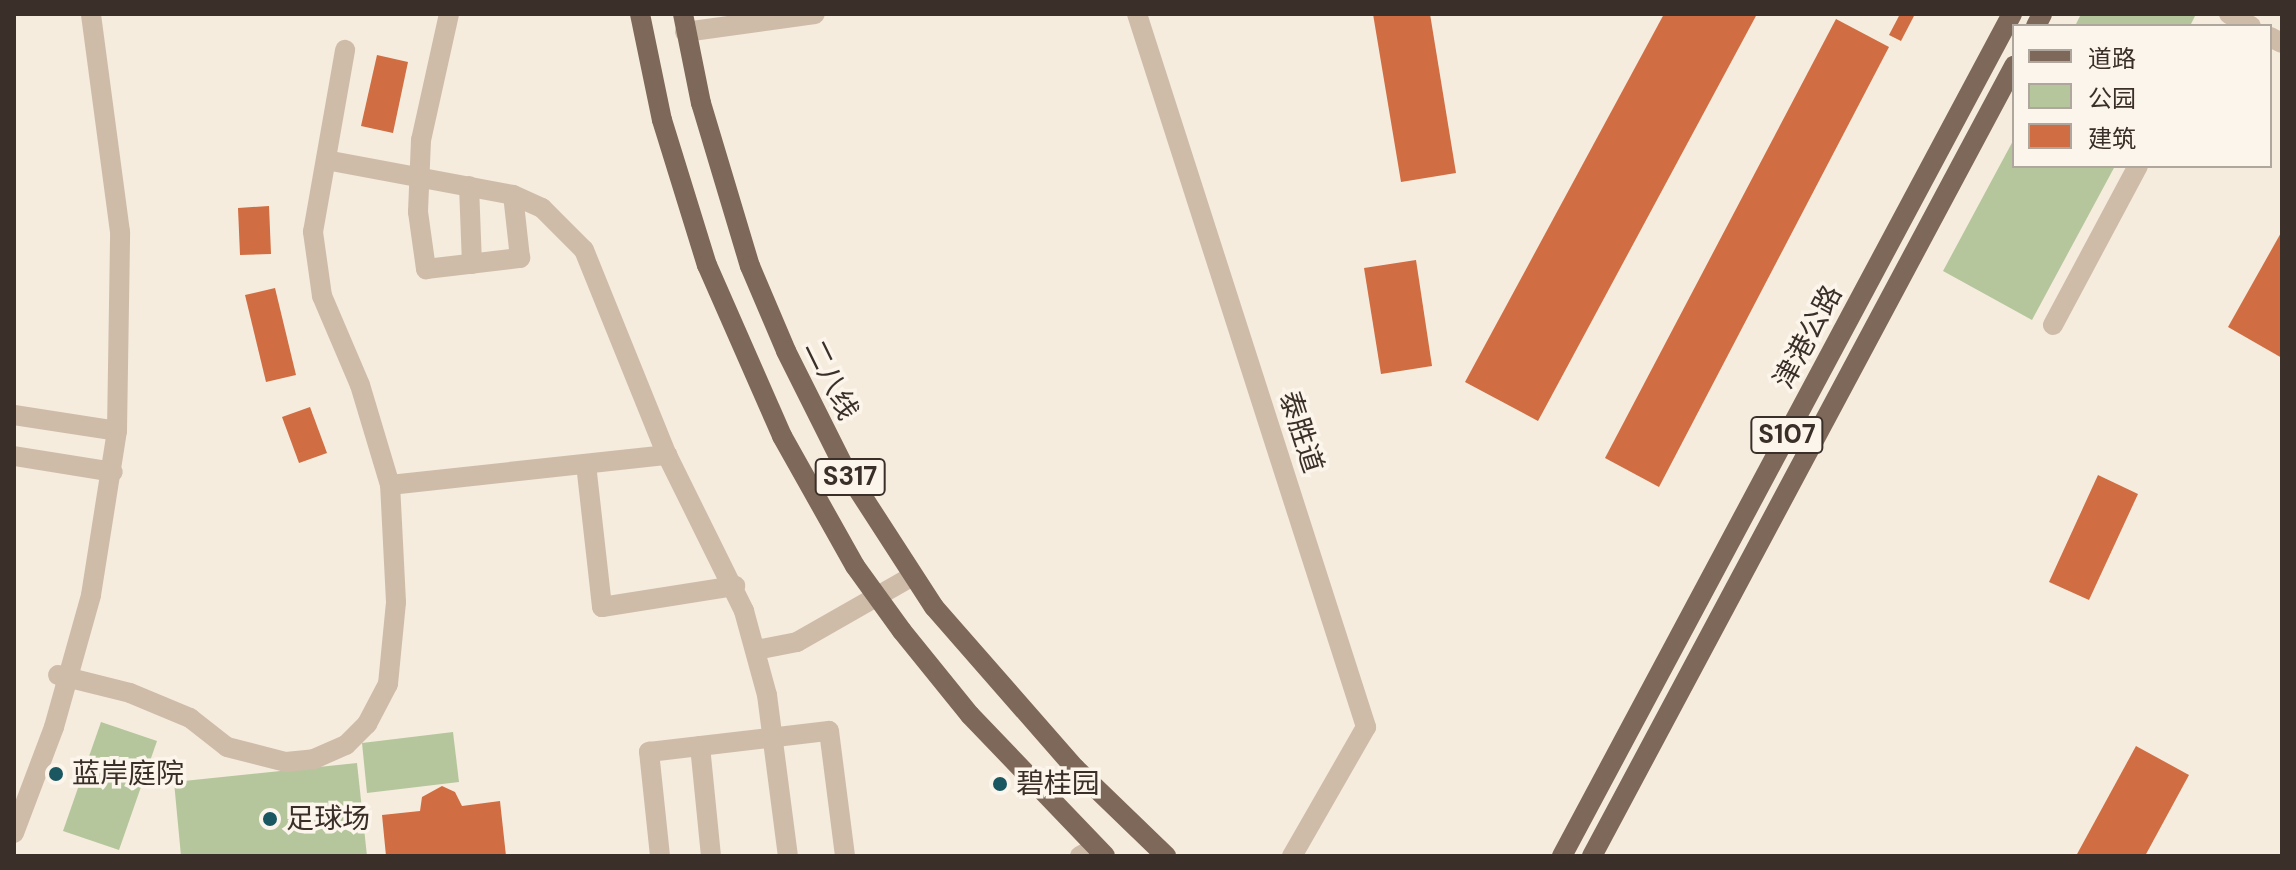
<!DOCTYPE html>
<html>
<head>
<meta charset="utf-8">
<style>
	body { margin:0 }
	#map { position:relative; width:2296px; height:870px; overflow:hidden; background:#f5ecde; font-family:"DM Sans","Noto Sans SC",sans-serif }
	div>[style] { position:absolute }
	.green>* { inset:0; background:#b5c69d }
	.building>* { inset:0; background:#d06d42 }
	.minor>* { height:20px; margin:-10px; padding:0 10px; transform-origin:10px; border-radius:10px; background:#cebca9 }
	.major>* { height:20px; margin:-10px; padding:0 10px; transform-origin:10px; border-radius:10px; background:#7e6859 }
	.dots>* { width:22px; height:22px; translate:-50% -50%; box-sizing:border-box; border:4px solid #fcf5ec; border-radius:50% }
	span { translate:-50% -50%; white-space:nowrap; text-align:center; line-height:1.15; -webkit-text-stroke:7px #fcf5ec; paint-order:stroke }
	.shield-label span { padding:2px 6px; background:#fcf5ec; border:2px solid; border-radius:6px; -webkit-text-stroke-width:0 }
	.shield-label { font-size:26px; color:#3b3029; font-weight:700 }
	.street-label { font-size:28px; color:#3b3029 }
	.poi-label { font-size:28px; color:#3b3029 }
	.left { translate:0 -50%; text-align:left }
	.frame { position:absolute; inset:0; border:16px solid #3b3029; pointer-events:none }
	.legend { position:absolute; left:2012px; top:24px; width:260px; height:144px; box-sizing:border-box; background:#fcf5ec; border:2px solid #afa69e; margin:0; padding:10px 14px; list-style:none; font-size:24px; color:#3b3029 }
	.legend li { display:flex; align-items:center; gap:16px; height:40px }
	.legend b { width:40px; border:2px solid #afa69e }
</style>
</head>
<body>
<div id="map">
	<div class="green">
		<i style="clip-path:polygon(2081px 14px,2196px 14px,2190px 26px,2075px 26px)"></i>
		<i style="clip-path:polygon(2014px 139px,2014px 166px,2115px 166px,2032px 320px,1943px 271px)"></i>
		<i style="clip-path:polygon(101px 722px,157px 741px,119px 850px,63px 831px)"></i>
		<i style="clip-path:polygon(453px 732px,459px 782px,367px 793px,362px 743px)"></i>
		<i style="clip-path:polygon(357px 763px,367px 856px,181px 856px,174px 782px)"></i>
	</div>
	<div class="building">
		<i style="clip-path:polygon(1373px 14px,1430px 14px,1456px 173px,1401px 182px)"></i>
		<i style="clip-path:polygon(1664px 14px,1757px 14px,1538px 421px,1465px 382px)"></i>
		<i style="clip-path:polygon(1900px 14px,1915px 14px,1901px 41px,1889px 35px)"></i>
		<i style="clip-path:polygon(1836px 19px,1889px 47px,1659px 487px,1605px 458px)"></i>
		<i style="clip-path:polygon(377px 55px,408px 62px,393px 133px,361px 126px)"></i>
		<i style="clip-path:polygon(269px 206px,271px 254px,240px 255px,238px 208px)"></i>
		<i style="clip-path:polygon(2282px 231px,2282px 358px,2228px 327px)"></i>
		<i style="clip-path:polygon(1416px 260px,1432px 366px,1381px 374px,1364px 268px)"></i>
		<i style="clip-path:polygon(275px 288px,296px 375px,266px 382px,245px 295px)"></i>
		<i style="clip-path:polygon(310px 407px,327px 453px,299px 463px,282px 417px)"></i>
		<i style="clip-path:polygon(2098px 475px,2138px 494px,2089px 600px,2049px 582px)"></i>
		<i style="clip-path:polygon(2136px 746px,2189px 775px,2145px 856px,2076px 856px)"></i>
		<i style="clip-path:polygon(442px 786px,455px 792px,462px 806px,500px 801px,506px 856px,386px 856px,382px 815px,420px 811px,422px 797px)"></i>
	</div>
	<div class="minor">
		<i style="left:449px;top:14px;width:129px;rotate:102.5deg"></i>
		<i style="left:421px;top:140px;width:72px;rotate:92.4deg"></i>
		<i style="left:418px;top:212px;width:58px;rotate:82deg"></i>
		<i style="left:426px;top:269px;width:95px;rotate:-6.7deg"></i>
		<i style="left:520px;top:258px;width:63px;rotate:-96.3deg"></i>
		<i style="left:1137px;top:14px;width:749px;rotate:72.19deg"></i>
		<i style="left:1366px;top:727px;width:149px;rotate:119.8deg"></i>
		<i style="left:2229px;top:14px;width:25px;rotate:29deg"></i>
		<i style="left:685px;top:32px;width:131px;rotate:-7.9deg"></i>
		<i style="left:2270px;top:37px;width:13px;rotate:27deg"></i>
		<i style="left:326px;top:160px;width:190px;rotate:10.6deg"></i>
		<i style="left:513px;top:195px;width:32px;rotate:24deg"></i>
		<i style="left:542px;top:208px;width:59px;rotate:45deg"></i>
		<i style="left:584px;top:250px;width:221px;rotate:68deg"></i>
		<i style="left:667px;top:455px;width:174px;rotate:63.7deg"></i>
		<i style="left:744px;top:611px;width:87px;rotate:74.7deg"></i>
		<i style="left:767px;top:695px;width:162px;rotate:82.6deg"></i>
		<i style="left:469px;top:186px;width:78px;rotate:87.8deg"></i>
		<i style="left:2053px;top:325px;width:180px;rotate:-61.9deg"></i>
		<i style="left:14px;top:415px;width:104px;rotate:8.8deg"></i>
		<i style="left:14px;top:456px;width:100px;rotate:9.2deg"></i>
		<i style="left:586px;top:464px;width:144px;rotate:83.6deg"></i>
		<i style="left:602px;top:607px;width:135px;rotate:-9deg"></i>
		<i style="left:390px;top:485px;width:279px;rotate:-6.2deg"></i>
		<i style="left:756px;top:650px;width:42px;rotate:-11deg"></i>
		<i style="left:797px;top:642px;width:131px;rotate:-29.7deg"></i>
		<i style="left:58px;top:675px;width:74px;rotate:14deg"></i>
		<i style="left:130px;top:693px;width:65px;rotate:22.6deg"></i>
		<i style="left:190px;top:718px;width:47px;rotate:38.1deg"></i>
		<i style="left:227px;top:747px;width:61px;rotate:14.3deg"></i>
		<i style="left:286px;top:762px;width:28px;rotate:-6deg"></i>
		<i style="left:314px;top:759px;width:35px;rotate:-24deg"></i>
		<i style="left:346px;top:745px;width:30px;rotate:-45deg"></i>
		<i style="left:367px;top:724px;width:45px;rotate:-62.3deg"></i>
		<i style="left:388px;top:684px;width:82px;rotate:-84.4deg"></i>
		<i style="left:396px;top:602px;width:117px;rotate:-92.9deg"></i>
		<i style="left:390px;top:485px;width:104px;rotate:-106.7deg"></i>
		<i style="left:360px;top:385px;width:97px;rotate:-113.1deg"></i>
		<i style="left:322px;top:296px;width:65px;rotate:-98deg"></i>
		<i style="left:313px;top:232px;width:185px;rotate:-80deg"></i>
		<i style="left:700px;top:746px;width:111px;rotate:84.3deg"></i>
		<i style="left:14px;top:833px;width:113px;rotate:-69.3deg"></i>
		<i style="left:54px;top:727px;width:137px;rotate:-74.3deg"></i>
		<i style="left:91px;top:595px;width:166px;rotate:-81deg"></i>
		<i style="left:117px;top:431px;width:199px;rotate:-89.1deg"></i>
		<i style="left:120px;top:232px;width:220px;rotate:-97.6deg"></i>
		<i style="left:660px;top:856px;width:105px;rotate:-96deg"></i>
		<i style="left:649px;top:752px;width:181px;rotate:-6.7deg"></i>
		<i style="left:829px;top:731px;width:126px;rotate:82.7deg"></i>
		<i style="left:1080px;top:856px;width:18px;rotate:-29deg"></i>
	</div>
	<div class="major">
		<i style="left:640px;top:14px;width:108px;rotate:78.3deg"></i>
		<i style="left:662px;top:120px;width:152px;rotate:72.8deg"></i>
		<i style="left:707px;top:265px;width:187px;rotate:66.3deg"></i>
		<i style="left:782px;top:436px;width:149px;rotate:60.7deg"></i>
		<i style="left:855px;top:566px;width:80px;rotate:54.1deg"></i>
		<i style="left:902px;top:631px;width:108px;rotate:51deg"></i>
		<i style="left:970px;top:715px;width:195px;rotate:46.2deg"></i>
		<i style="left:683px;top:14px;width:91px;rotate:78.6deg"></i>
		<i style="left:701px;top:103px;width:170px;rotate:73.3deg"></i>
		<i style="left:750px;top:266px;width:92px;rotate:67deg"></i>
		<i style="left:786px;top:351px;width:134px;rotate:63.4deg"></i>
		<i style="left:846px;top:471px;width:162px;rotate:57.1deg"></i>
		<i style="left:934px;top:607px;width:214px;rotate:48.8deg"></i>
		<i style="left:1075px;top:768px;width:127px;rotate:44deg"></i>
		<i style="left:2036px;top:26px;width:13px;rotate:-63deg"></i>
		<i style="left:1562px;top:856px;width:955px;rotate:-61.88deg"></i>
		<i style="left:1592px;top:856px;width:896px;rotate:-61.89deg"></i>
	</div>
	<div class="dots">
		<i style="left:56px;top:774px;background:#1b5760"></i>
		<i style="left:1000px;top:784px;background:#1b5760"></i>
		<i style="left:270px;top:819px;background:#1b5760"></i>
	</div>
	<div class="shield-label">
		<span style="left:1787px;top:435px">S107</span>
		<span style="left:850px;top:477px">S317</span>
	</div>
	<div class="street-label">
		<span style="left:1808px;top:337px;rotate:-62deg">津港公路</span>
		<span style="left:831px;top:380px;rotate:64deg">二八线</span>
		<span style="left:1301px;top:432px;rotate:72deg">泰胜道</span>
	</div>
	<div class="poi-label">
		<span class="left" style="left:72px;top:774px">蓝岸庭院</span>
		<span class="left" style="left:1016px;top:784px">碧桂园</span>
		<span class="left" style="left:286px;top:819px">足球场</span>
	</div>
	<div class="frame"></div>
	<ul class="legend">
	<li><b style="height:10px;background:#7e6859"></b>道路</li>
	<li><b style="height:22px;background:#b5c69d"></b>公园</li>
	<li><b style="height:22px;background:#d06d42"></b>建筑</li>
	</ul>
</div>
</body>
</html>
